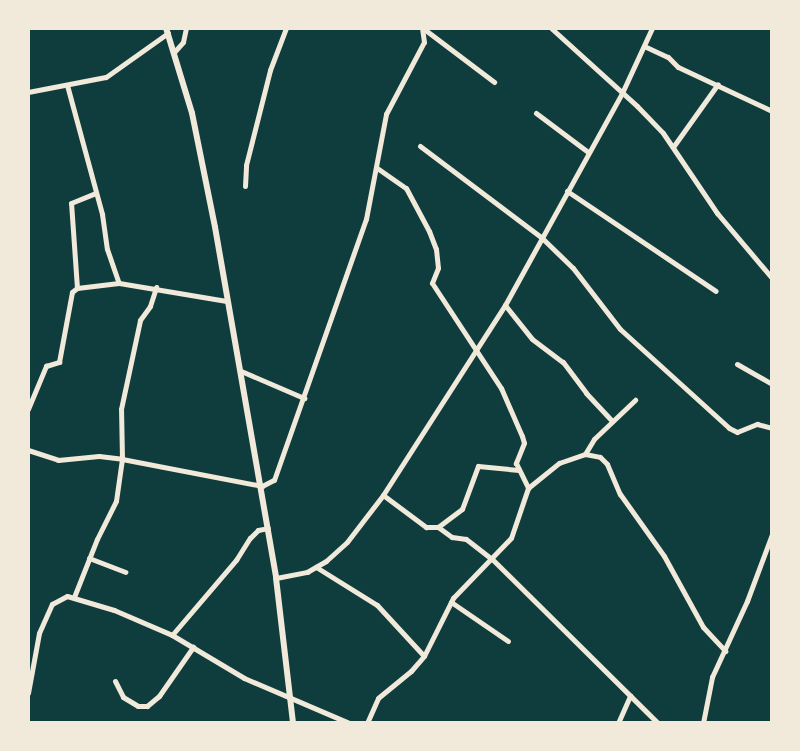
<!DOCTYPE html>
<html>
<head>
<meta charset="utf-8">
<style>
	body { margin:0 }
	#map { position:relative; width:800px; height:751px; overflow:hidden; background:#0f3d3e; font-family:Helvetica,sans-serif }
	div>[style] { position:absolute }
	.minor>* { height:5px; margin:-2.5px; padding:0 2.5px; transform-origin:2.5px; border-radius:2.5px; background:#f1e9da }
	.tertiary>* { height:6px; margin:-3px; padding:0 3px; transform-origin:3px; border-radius:3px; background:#f1e9da }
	span { translate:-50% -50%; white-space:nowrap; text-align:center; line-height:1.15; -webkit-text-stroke:5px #f1e9da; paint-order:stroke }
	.frame { position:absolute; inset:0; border:30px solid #f1e9da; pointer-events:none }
</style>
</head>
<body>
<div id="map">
	<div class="minor">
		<i style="left:551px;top:28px;width:116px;rotate:42.2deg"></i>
		<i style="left:637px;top:106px;width:37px;rotate:46deg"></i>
		<i style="left:663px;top:133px;width:97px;rotate:56deg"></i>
		<i style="left:717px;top:213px;width:85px;rotate:49.8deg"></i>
		<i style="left:424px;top:29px;width:88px;rotate:37.1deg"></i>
		<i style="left:644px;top:46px;width:26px;rotate:25deg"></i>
		<i style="left:668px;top:57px;width:14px;rotate:45deg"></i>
		<i style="left:678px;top:67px;width:104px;rotate:25.1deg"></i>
		<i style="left:175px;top:51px;width:12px;rotate:-48deg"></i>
		<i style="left:183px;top:42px;width:14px;rotate:-78deg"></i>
		<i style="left:67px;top:85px;width:134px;rotate:74.8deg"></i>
		<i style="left:102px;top:214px;width:35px;rotate:82deg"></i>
		<i style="left:107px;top:249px;width:36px;rotate:71deg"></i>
		<i style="left:28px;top:92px;width:79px;rotate:-10.9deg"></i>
		<i style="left:106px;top:77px;width:76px;rotate:-35.4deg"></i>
		<i style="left:536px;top:113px;width:65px;rotate:36.9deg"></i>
		<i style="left:420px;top:146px;width:153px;rotate:37deg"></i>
		<i style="left:542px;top:238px;width:43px;rotate:44.1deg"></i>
		<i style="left:573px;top:268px;width:77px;rotate:52.4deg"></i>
		<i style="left:620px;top:329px;width:147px;rotate:42.2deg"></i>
		<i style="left:729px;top:428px;width:9px;rotate:27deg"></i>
		<i style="left:737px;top:432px;width:22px;rotate:-22deg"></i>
		<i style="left:757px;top:424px;width:16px;rotate:15deg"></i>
		<i style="left:673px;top:147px;width:77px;rotate:-54.5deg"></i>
		<i style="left:377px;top:168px;width:35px;rotate:35deg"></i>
		<i style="left:406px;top:188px;width:49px;rotate:61.9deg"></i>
		<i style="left:429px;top:231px;width:19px;rotate:69deg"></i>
		<i style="left:436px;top:249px;width:19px;rotate:84deg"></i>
		<i style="left:438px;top:268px;width:16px;rotate:112deg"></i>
		<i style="left:432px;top:283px;width:126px;rotate:56.7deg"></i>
		<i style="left:501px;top:388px;width:52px;rotate:66.4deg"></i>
		<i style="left:522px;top:436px;width:7px;rotate:74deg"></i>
		<i style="left:524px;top:443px;width:22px;rotate:112deg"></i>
		<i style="left:516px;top:463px;width:28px;rotate:64deg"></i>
		<i style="left:245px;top:186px;width:21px;rotate:-87deg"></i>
		<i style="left:246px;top:165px;width:98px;rotate:-75.8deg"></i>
		<i style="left:270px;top:70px;width:45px;rotate:-69.1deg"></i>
		<i style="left:567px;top:191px;width:179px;rotate:33.9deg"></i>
		<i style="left:77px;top:288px;width:85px;rotate:-94deg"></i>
		<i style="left:71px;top:203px;width:27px;rotate:-22deg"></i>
		<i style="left:505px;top:305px;width:43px;rotate:51.5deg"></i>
		<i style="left:532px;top:339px;width:39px;rotate:37deg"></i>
		<i style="left:563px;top:362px;width:39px;rotate:53deg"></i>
		<i style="left:586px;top:393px;width:38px;rotate:47deg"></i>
		<i style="left:737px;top:364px;width:40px;rotate:29.7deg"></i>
		<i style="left:241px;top:371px;width:69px;rotate:23.2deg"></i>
		<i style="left:28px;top:409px;width:47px;rotate:-67.3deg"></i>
		<i style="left:46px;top:366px;width:14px;rotate:-17deg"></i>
		<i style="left:59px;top:362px;width:71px;rotate:-79.5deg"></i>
		<i style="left:72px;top:292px;width:6px;rotate:-39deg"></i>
		<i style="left:77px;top:288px;width:42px;rotate:-6.8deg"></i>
		<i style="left:119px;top:283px;width:109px;rotate:9.5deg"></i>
		<i style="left:28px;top:450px;width:32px;rotate:18deg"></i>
		<i style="left:58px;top:460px;width:41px;rotate:-5.6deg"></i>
		<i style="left:99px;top:456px;width:23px;rotate:7deg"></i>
		<i style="left:122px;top:459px;width:143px;rotate:10.9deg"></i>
		<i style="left:262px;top:486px;width:13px;rotate:-27deg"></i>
		<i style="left:274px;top:480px;width:277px;rotate:-70.6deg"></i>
		<i style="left:366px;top:219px;width:107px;rotate:-79.2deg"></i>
		<i style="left:386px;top:114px;width:81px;rotate:-62.2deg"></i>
		<i style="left:424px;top:42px;width:14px;rotate:-98deg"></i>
		<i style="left:585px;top:454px;width:17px;rotate:-59deg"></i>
		<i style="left:594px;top:439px;width:57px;rotate:-43.6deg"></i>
		<i style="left:383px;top:495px;width:54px;rotate:36.7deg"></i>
		<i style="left:426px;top:527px;width:12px"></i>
		<i style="left:438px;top:527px;width:30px;rotate:-37deg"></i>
		<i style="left:462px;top:509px;width:46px;rotate:-69.6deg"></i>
		<i style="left:478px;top:466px;width:41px;rotate:5.6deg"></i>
		<i style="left:438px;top:527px;width:17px;rotate:36deg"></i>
		<i style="left:452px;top:537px;width:14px;rotate:8deg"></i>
		<i style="left:466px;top:539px;width:33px;rotate:38deg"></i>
		<i style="left:492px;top:559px;width:233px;rotate:44.7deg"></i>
		<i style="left:89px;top:558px;width:39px;rotate:21deg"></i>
		<i style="left:316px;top:567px;width:72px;rotate:31.9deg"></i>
		<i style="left:377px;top:605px;width:69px;rotate:47.3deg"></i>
		<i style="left:276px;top:578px;width:32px;rotate:-11deg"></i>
		<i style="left:307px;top:572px;width:22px;rotate:-30deg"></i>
		<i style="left:326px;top:561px;width:28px;rotate:-42deg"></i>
		<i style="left:347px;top:542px;width:59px;rotate:-52.5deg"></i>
		<i style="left:383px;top:495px;width:226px;rotate:-57.3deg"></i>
		<i style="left:505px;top:305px;width:242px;rotate:-61.1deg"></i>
		<i style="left:622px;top:93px;width:72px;rotate:-65.2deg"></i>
		<i style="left:74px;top:597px;width:62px;rotate:-68.4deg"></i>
		<i style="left:97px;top:539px;width:42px;rotate:-63.4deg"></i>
		<i style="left:116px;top:501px;width:42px;rotate:-81.9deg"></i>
		<i style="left:122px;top:459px;width:50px;rotate:-91.1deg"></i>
		<i style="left:121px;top:409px;width:91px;rotate:-77.9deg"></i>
		<i style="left:140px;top:320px;width:17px;rotate:-54deg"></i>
		<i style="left:150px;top:306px;width:20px;rotate:-72deg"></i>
		<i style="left:451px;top:602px;width:69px;rotate:34.4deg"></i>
		<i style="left:172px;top:635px;width:99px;rotate:-49.5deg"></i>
		<i style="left:236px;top:560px;width:26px;rotate:-58deg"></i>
		<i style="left:250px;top:538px;width:11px;rotate:-45deg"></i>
		<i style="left:258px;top:530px;width:10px;rotate:-11deg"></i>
		<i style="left:115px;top:681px;width:18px;rotate:63deg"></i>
		<i style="left:123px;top:697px;width:17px;rotate:31deg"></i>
		<i style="left:138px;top:706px;width:9px"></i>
		<i style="left:147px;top:706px;width:16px;rotate:-40deg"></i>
		<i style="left:159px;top:696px;width:60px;rotate:-55.2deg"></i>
		<i style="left:28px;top:693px;width:61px;rotate:-79.6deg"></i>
		<i style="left:39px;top:633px;width:32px;rotate:-66deg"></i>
		<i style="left:52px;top:604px;width:17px;rotate:-28deg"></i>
		<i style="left:67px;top:596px;width:49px;rotate:16.6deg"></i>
		<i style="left:114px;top:610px;width:63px;rotate:23.3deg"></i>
		<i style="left:172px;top:635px;width:84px;rotate:30.8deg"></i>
		<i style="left:244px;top:678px;width:114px;rotate:23.2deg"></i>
		<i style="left:367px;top:723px;width:27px;rotate:-66deg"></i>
		<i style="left:378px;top:698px;width:43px;rotate:-39.3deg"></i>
		<i style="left:411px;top:671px;width:20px;rotate:-49deg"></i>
		<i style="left:424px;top:656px;width:65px;rotate:-63.4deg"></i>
		<i style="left:453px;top:598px;width:83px;rotate:-46deg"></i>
		<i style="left:511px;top:538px;width:53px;rotate:-71.2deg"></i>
		<i style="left:528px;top:488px;width:40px;rotate:-39deg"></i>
		<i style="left:559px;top:463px;width:28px;rotate:-19deg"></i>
		<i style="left:585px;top:454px;width:15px;rotate:11deg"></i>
		<i style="left:600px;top:457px;width:10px;rotate:45deg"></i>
		<i style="left:607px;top:464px;width:33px;rotate:67deg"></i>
		<i style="left:620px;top:494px;width:76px;rotate:54.6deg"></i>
		<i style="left:664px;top:556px;width:81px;rotate:61.2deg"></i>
		<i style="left:703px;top:627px;width:33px;rotate:47deg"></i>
		<i style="left:618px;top:723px;width:30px;rotate:-66deg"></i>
		<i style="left:703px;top:723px;width:47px;rotate:-78.9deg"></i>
		<i style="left:712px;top:677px;width:84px;rotate:-65.3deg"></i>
		<i style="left:747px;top:601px;width:72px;rotate:-69.5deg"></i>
	</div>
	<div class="tertiary">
		<i style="left:166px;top:28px;width:89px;rotate:73deg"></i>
		<i style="left:192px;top:113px;width:116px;rotate:78.6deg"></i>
		<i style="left:215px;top:227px;width:356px;rotate:80.1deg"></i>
		<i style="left:276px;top:578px;width:146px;rotate:83.3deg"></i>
	</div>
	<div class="frame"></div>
</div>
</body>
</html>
